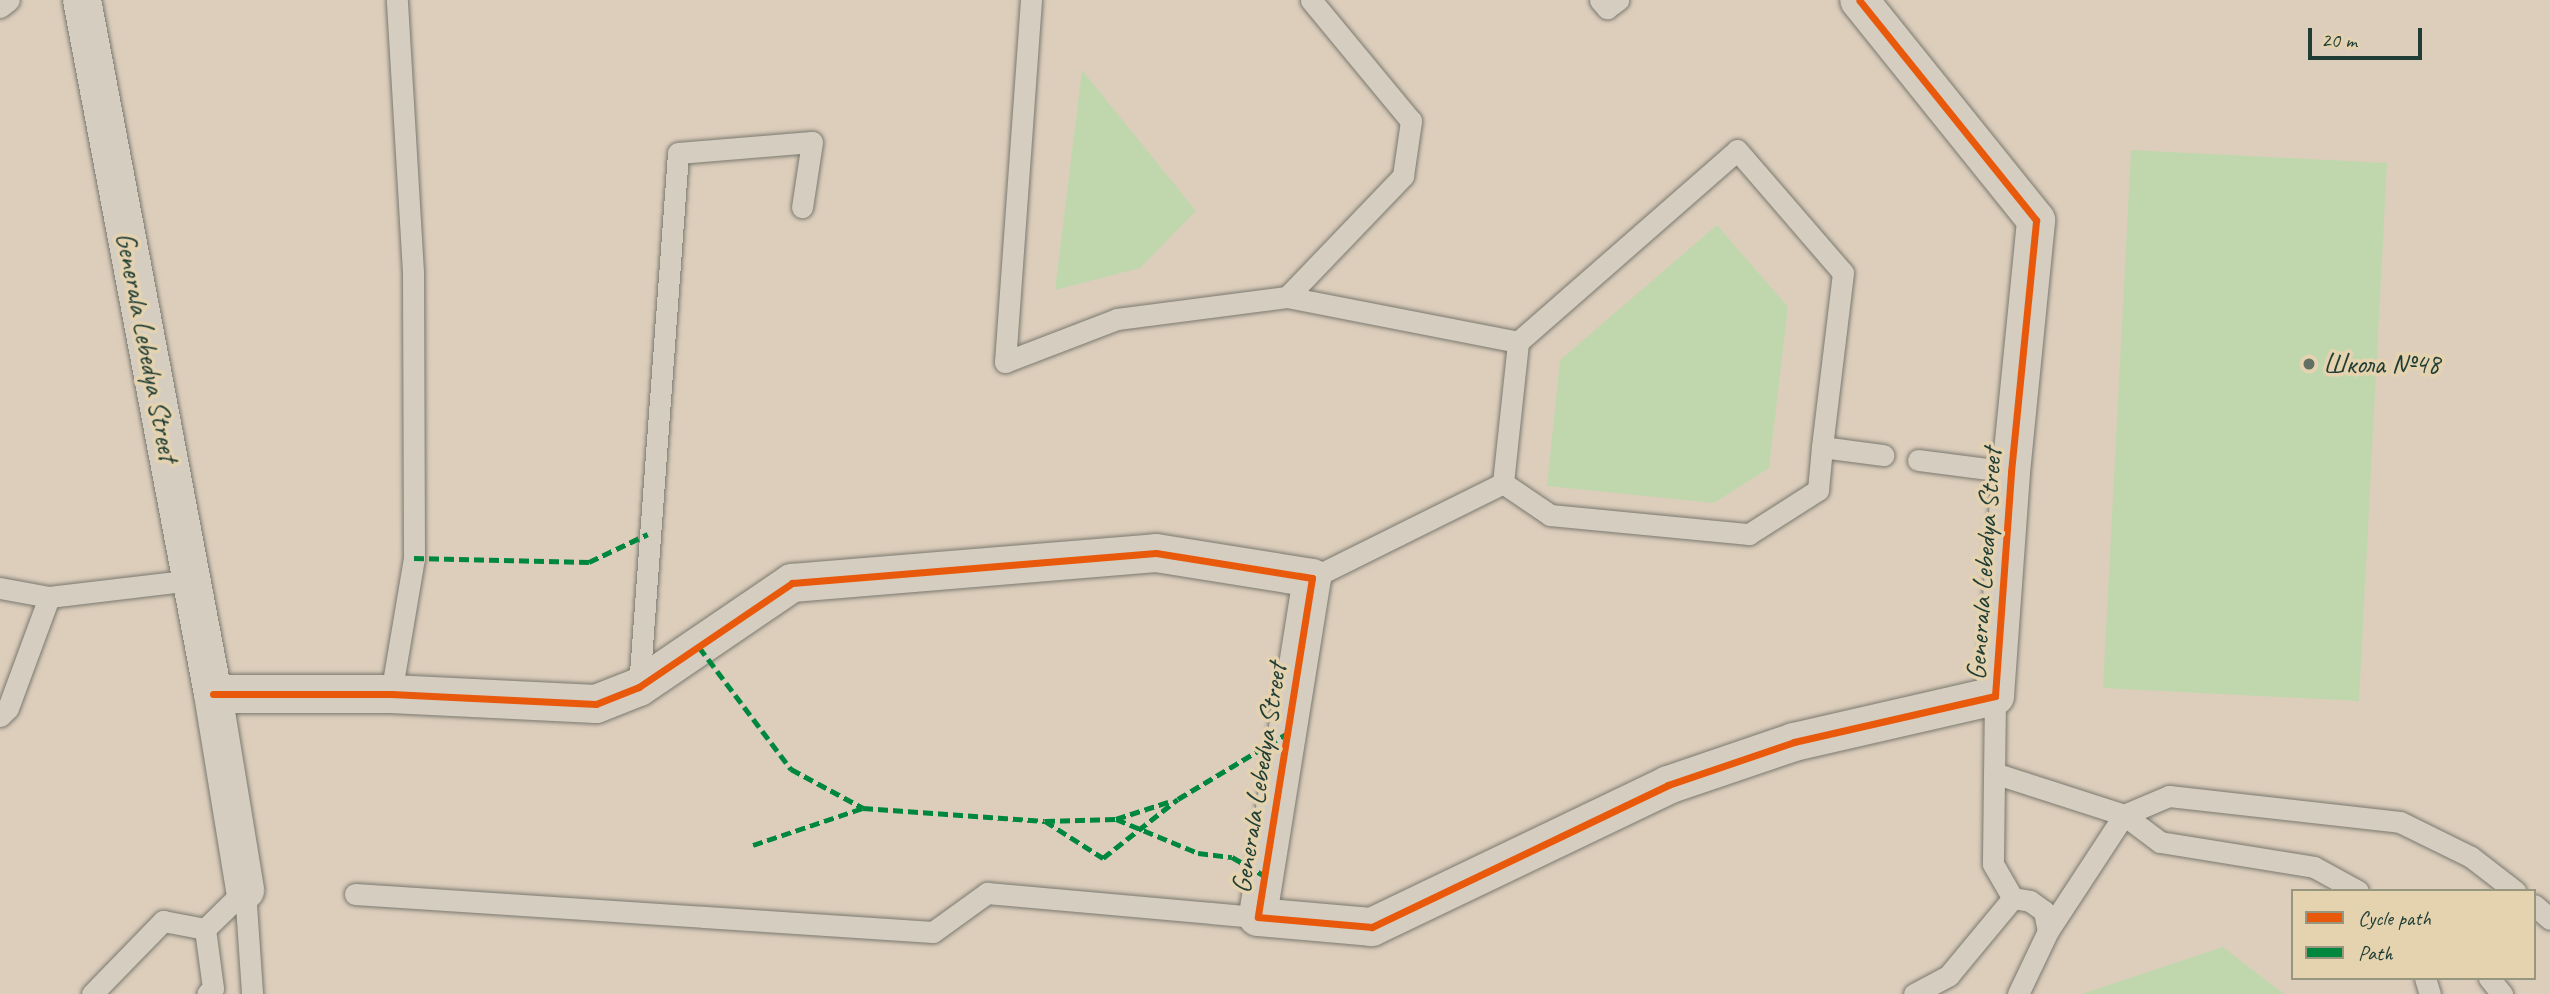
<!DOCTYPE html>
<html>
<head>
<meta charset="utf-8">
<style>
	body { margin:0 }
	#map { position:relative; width:2550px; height:994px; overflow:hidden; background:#ddcebc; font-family:Caveat,sans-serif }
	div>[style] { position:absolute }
	.green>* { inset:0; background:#c0d7ad }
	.roads { filter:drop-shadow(0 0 2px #7a796f) drop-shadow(0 0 2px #7a796f) }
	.service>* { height:21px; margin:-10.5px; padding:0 10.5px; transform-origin:10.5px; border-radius:10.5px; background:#d5cdc0 }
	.minor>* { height:38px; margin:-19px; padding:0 19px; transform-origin:19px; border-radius:19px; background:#d5cdc0 }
	.quiet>* { height:5px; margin-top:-2.5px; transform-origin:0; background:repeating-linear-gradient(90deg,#00873e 0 10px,transparent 0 15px) }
	.cycleway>* { height:7px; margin:-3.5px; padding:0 3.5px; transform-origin:3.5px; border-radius:3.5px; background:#e8590c }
	.dots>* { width:19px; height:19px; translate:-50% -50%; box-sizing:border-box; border:4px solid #e5d3b0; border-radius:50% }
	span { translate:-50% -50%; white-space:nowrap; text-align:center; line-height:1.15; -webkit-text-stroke:7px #e5d3b0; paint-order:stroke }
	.street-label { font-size:28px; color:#1f3d34 }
	.poi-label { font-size:28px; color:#1f3d34 }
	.left { translate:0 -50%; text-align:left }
	.legend { position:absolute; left:2291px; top:889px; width:245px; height:91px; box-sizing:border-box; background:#e5d3b0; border:2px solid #96977e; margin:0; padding:9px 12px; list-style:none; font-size:21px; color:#1f3d34 }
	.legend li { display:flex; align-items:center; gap:14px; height:35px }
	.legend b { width:35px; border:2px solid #96977e }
	.scale { position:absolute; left:2308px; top:28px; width:114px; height:32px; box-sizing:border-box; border:4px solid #1f3d34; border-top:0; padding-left:9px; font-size:21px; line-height:24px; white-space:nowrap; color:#1f3d34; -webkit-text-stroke:5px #e5d3b0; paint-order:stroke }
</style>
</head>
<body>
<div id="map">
	<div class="green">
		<i style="clip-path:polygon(1082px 70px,1196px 211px,1140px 268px,1055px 290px)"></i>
		<i style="clip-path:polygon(2131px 150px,2387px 163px,2359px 701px,2103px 688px)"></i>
		<i style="clip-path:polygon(1717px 225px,1788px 307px,1769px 468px,1714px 503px,1547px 486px,1560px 360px)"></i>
		<i style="clip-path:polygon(2223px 947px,2284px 994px,2082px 994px)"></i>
	</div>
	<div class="roads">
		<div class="service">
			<i style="left:1031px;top:0;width:363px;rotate:94.1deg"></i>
			<i style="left:1005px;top:362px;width:120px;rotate:-21deg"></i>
			<i style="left:1117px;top:319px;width:171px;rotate:-7.4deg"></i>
			<i style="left:1287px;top:297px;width:168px;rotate:-46.2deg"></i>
			<i style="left:1403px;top:176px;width:56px;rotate:-81.7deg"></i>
			<i style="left:1411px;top:121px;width:157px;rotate:-129.6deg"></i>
			<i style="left:1600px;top:0;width:11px;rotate:49deg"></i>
			<i style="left:1607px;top:8px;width:14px;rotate:-36deg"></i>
			<i style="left:0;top:7px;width:11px;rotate:-38deg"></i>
			<i style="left:1287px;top:297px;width:235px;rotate:11deg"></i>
			<i style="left:1918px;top:460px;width:94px;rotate:7.4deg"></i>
			<i style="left:1503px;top:483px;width:142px;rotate:-83.9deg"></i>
			<i style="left:1518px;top:342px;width:291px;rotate:-41.2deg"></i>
			<i style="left:1737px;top:150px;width:162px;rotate:49.2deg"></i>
			<i style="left:1843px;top:273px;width:175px;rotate:96.9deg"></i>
			<i style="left:1503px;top:483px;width:57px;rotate:34.2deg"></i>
			<i style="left:1550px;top:515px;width:200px;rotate:5.5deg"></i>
			<i style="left:1749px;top:534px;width:82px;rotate:-32.5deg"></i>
			<i style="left:1818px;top:490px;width:43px;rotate:-84.7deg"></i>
			<i style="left:1822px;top:447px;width:62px;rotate:7.5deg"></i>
			<i style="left:1312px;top:578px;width:213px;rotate:-26.4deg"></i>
			<i style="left:0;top:588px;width:50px;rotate:10.4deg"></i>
			<i style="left:49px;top:597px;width:143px;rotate:-6.8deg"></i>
			<i style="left:639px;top:687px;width:535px;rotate:-85.82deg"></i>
			<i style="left:678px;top:153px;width:134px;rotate:-4.7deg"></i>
			<i style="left:812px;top:142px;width:66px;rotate:98.7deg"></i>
			<i style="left:391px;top:694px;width:138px;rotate:-80.4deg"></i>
			<i style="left:414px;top:558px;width:286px;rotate:-90.2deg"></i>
			<i style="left:413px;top:272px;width:272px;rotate:-93.4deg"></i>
			<i style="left:1995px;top:696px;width:168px;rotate:90.7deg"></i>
			<i style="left:1993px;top:864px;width:39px;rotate:60deg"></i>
			<i style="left:2013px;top:898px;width:17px;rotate:10deg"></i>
			<i style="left:2030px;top:901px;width:17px;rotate:36deg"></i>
			<i style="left:2044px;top:911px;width:20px;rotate:79deg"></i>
			<i style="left:2048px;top:931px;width:70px;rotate:115.5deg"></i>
			<i style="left:0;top:716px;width:11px;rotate:-45deg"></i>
			<i style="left:8px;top:708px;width:118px;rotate:-69.7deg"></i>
			<i style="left:1994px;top:773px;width:137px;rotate:17.9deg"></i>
			<i style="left:2124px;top:815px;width:45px;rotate:36.9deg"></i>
			<i style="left:2160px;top:842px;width:156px;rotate:9.2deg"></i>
			<i style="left:2314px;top:867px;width:50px;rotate:28.6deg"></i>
			<i style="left:245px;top:890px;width:104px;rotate:86.1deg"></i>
			<i style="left:355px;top:894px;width:579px;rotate:3.76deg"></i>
			<i style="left:933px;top:932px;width:67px;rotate:-35.8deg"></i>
			<i style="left:987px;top:893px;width:272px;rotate:5.1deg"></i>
			<i style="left:2534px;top:905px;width:21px;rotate:41deg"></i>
			<i style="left:205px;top:929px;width:60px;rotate:82.3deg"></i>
			<i style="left:213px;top:988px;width:8px;rotate:135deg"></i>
			<i style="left:2048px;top:931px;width:139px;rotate:-56.8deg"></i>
			<i style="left:2124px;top:815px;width:49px;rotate:-22.9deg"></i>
			<i style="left:2169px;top:796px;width:232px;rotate:6.4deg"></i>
			<i style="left:2400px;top:822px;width:79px;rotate:26.2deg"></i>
			<i style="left:2471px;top:857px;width:56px;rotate:37.7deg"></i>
			<i style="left:2425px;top:978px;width:17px;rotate:73deg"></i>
			<i style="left:2489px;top:978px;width:21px;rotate:51deg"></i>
			<i style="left:92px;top:994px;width:102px;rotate:-45.8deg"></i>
			<i style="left:163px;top:921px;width:43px;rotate:10.8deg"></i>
			<i style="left:205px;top:929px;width:56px;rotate:-44.3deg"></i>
			<i style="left:1914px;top:994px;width:40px;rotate:-28deg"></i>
			<i style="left:1949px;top:975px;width:100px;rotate:-50.3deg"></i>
		</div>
		<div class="minor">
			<i style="left:82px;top:0;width:706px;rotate:79.31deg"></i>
			<i style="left:213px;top:694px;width:199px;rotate:80.7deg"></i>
			<i style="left:213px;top:694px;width:178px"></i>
			<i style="left:391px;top:694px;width:205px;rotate:2.8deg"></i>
			<i style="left:596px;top:704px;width:46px;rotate:-21.6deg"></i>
			<i style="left:639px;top:687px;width:185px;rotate:-34.2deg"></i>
			<i style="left:792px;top:583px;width:365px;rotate:-4.7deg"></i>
			<i style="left:1156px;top:553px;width:158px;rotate:9.1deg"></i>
			<i style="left:1312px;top:578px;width:343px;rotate:99.1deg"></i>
			<i style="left:1258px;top:917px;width:114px;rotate:5deg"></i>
			<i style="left:1372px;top:927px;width:328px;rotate:-25.6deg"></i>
			<i style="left:1668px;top:785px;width:133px;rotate:-18.8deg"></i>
			<i style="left:1794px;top:742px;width:206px;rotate:-12.9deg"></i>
			<i style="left:1995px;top:696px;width:225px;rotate:-85.9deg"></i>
			<i style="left:2011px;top:472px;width:253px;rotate:-84.3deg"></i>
			<i style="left:2036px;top:220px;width:282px;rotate:-128.8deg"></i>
		</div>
	</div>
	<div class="quiet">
		<i style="left:414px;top:558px;width:175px;rotate:1.3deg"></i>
		<i style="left:589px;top:562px;width:65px;rotate:-25.4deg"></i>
		<i style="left:699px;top:647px;width:153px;rotate:53deg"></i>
		<i style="left:791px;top:769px;width:82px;rotate:28.4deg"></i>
		<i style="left:863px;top:808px;width:182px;rotate:4.1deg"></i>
		<i style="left:1045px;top:821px;width:69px;rotate:32.5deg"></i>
		<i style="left:1103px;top:858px;width:95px;rotate:-38.2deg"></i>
		<i style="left:1178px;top:799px;width:128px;rotate:-31deg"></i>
		<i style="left:1116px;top:819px;width:89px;rotate:22.5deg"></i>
		<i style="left:1198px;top:853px;width:34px;rotate:7deg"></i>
		<i style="left:1232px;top:857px;width:38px;rotate:30deg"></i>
		<i style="left:1045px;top:821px;width:71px;rotate:-1.6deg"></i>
		<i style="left:1116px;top:819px;width:55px;rotate:-18.1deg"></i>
		<i style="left:753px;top:845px;width:116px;rotate:-18.6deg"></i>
	</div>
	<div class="cycleway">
		<i style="left:213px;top:694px;width:178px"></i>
		<i style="left:391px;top:694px;width:205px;rotate:2.8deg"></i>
		<i style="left:596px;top:704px;width:46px;rotate:-21.6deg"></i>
		<i style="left:639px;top:687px;width:185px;rotate:-34.2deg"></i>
		<i style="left:792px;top:583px;width:365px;rotate:-4.7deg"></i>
		<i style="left:1156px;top:553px;width:158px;rotate:9.1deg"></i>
		<i style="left:1312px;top:578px;width:343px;rotate:99.1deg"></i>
		<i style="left:1258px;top:917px;width:114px;rotate:5deg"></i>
		<i style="left:1372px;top:927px;width:328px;rotate:-25.6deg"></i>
		<i style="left:1668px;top:785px;width:133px;rotate:-18.8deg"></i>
		<i style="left:1794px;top:742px;width:206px;rotate:-12.9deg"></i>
		<i style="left:1995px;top:696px;width:225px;rotate:-85.9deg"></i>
		<i style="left:2011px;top:472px;width:253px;rotate:-84.3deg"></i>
		<i style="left:2036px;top:220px;width:282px;rotate:-128.8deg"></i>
	</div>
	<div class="dots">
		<i style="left:2309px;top:364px;background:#627064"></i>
	</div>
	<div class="street-label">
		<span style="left:147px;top:347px;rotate:79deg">Generala Lebedya Street</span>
		<span style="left:1984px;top:564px;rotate:-86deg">Generala Lebedya Street</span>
		<span style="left:1259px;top:778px;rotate:-81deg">Generala Lebedya Street</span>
	</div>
	<div class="poi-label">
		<span class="left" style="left:2323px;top:364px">Школа №48</span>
	</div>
	<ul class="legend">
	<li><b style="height:9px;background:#e8590c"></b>Cycle path</li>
	<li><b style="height:9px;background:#00873e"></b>Path</li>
	</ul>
	<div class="scale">20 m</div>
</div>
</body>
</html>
